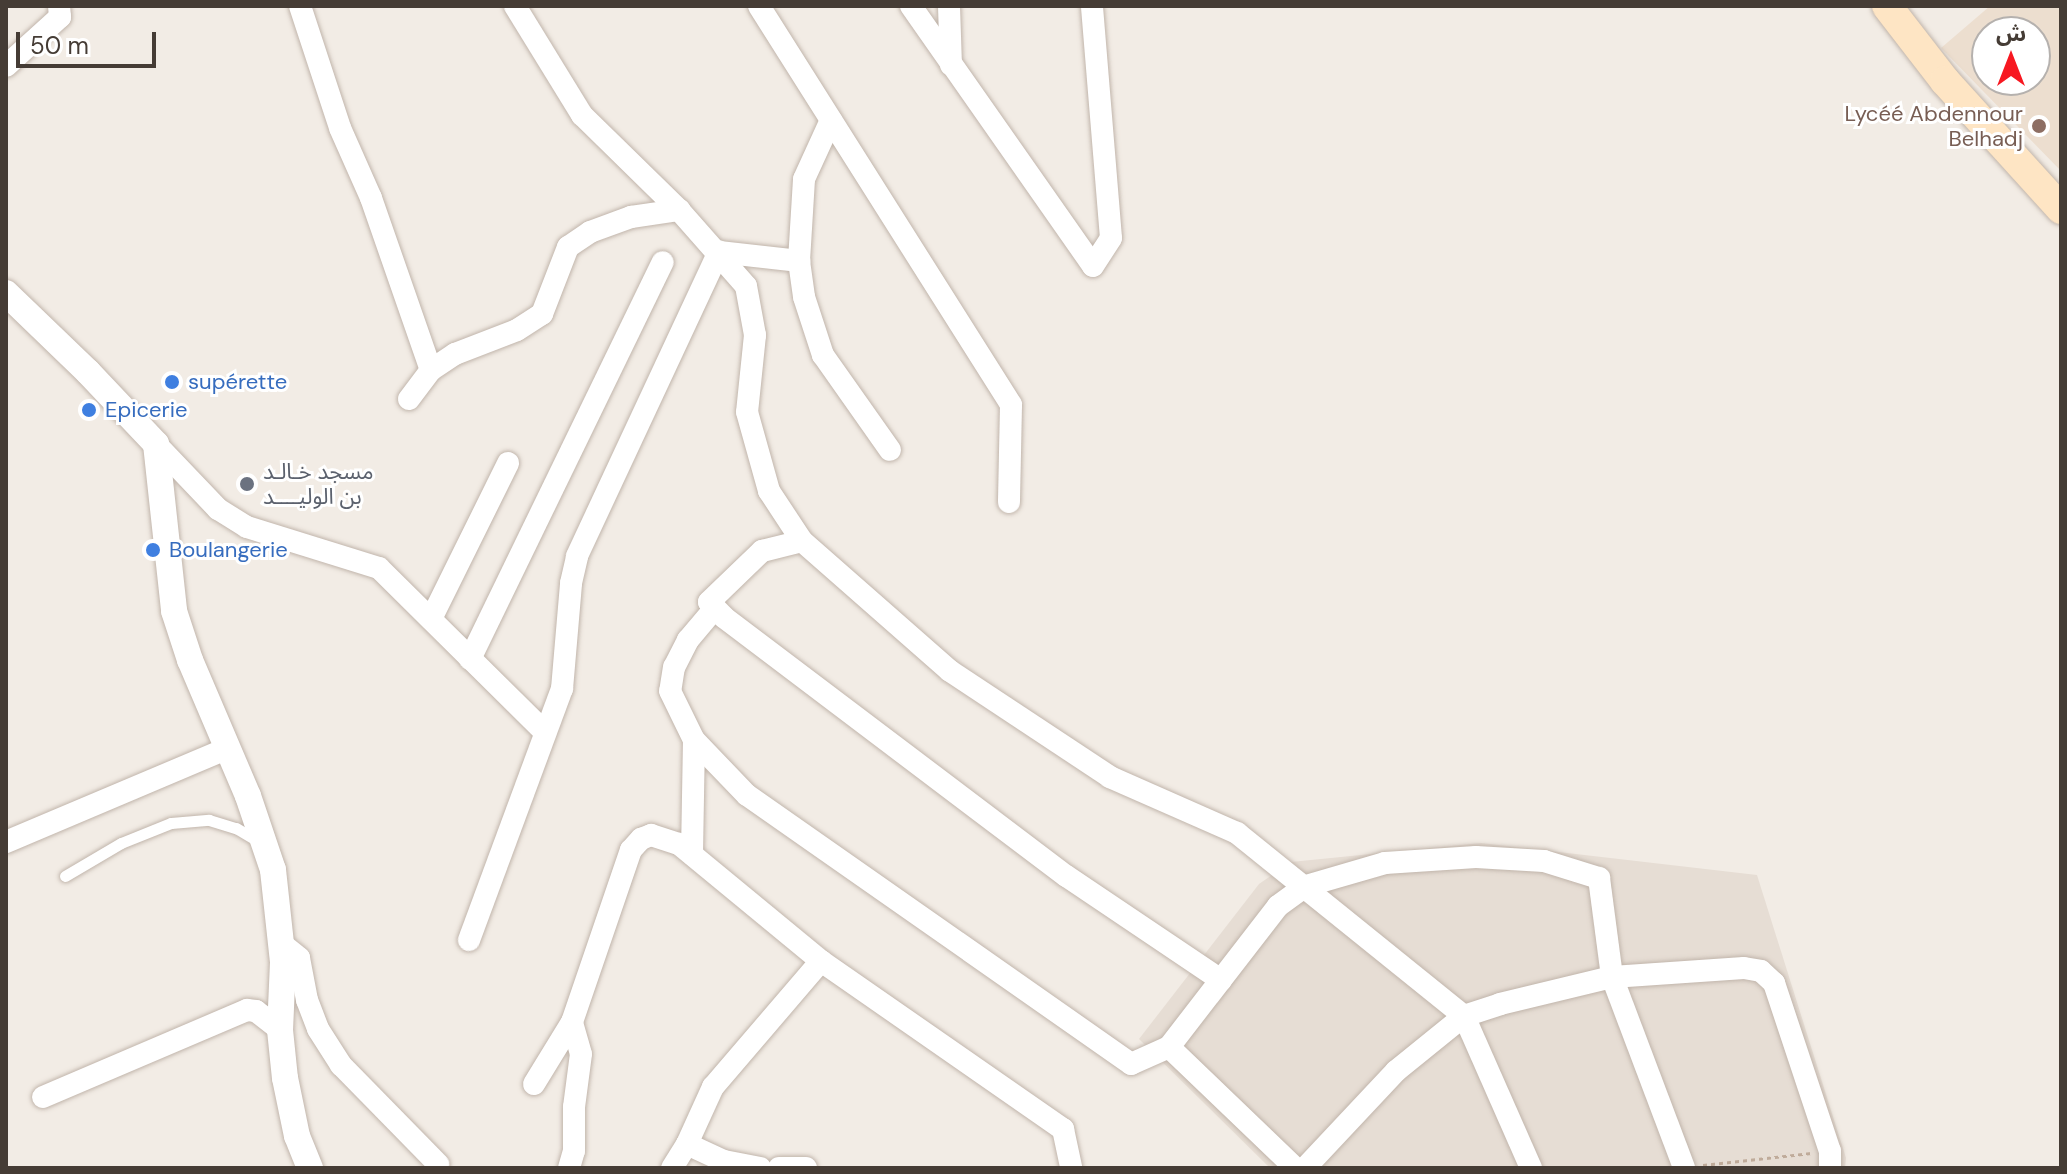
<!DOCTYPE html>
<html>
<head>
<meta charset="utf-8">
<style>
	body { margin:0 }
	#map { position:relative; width:2067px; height:1174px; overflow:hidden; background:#f2ece5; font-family:"DM Sans","Noto Sans Arabic",sans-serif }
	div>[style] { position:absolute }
	.residential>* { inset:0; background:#e6ddd4 }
	.education>* { inset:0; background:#ecdecf }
	.path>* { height:3px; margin-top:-1.5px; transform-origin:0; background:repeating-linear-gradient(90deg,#bfab9a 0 4px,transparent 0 8px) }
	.roads { filter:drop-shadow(0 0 2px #c1b5ab) drop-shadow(0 0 2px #c1b5ab) }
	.service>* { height:11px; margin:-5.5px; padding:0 5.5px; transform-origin:5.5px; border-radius:5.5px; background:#fff }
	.minor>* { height:22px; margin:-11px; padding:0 11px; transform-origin:11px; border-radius:11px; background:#fff }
	.tertiary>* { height:26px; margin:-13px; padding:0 13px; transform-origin:13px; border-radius:13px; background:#fff }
	.secondary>* { height:30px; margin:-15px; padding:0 15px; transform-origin:15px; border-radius:15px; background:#fee5c4 }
	.dots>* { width:22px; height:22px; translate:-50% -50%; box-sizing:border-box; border:4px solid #fff; border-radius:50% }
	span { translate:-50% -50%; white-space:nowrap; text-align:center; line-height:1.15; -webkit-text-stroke:6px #fff; paint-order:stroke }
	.education-label { font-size:22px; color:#785e54 }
	.right { translate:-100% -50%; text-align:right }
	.shop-label { font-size:22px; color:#366cbe }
	.left { translate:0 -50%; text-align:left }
	.worship-label { font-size:22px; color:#5b616d }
	.frame { position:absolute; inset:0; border:8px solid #453c35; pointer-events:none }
	.north { position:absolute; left:1971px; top:16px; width:80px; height:80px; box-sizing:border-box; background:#fff; border:2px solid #b5b1ae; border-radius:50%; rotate:0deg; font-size:22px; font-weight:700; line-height:32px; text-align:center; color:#453c35 }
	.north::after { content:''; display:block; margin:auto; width:28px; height:36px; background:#f71821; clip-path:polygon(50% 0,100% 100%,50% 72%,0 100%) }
	.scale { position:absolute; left:16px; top:32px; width:140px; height:36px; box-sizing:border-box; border:4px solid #453c35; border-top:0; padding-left:10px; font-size:24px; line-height:28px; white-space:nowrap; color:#453c35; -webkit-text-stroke:6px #fff; paint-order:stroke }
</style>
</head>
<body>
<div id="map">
	<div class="residential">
		<i style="clip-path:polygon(1481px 843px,1757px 875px,1846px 1158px,1845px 1168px,1270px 1168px,1139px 1039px,1259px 884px,1291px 862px)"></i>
	</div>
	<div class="education">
		<i style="clip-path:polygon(evenodd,1990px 6px,2061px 6px,2061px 171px,1941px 48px,1990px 6px,1987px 32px,2035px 32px,2035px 80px,1987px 80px,1987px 32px)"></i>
	</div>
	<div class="path">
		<i style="left:1703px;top:1165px;width:109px;rotate:-6.3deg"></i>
	</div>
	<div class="roads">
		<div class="service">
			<i style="left:65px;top:876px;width:65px;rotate:-30.5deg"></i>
			<i style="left:121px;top:843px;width:54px;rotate:-21.8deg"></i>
			<i style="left:171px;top:823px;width:38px;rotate:-5deg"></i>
			<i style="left:209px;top:820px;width:28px;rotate:17deg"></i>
			<i style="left:236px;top:828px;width:27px;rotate:31deg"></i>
		</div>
		<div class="minor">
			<i style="left:300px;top:6px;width:128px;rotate:71.8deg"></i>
			<i style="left:340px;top:128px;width:77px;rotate:66.1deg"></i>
			<i style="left:371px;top:198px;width:182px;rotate:70.8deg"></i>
			<i style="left:515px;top:6px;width:128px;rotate:58.4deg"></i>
			<i style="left:582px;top:115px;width:136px;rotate:44.4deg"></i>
			<i style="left:759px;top:6px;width:472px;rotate:57.7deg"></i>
			<i style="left:1011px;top:405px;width:97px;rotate:91.2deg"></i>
			<i style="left:911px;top:6px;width:317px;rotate:55deg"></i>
			<i style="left:1093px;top:266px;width:33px;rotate:-57deg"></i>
			<i style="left:1111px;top:238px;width:233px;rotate:-94.7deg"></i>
			<i style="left:949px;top:6px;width:59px;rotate:88.1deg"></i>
			<i style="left:6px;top:66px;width:73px;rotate:-42.2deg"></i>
			<i style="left:60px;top:17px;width:11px;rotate:-95deg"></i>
			<i style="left:719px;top:252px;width:81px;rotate:6.4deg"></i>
			<i style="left:799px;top:261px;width:82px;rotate:-86.5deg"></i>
			<i style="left:804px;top:179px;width:65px;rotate:-65.4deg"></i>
			<i style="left:799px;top:261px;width:36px;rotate:82deg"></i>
			<i style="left:804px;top:297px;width:61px;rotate:71.9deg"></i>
			<i style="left:823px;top:355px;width:116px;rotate:54.8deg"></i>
			<i style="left:409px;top:399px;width:36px;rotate:-53deg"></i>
			<i style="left:431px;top:370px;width:29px;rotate:-34deg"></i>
			<i style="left:455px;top:354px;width:66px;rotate:-21.2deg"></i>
			<i style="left:517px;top:330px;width:30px;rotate:-33deg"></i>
			<i style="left:542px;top:314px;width:72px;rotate:-68.8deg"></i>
			<i style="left:568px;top:247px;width:27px;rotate:-34deg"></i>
			<i style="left:590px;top:232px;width:44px;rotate:-20.1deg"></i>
			<i style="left:631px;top:217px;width:49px;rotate:-8.3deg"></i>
			<i style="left:679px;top:210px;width:101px;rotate:48.6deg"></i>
			<i style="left:746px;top:286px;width:50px;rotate:79.6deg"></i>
			<i style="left:755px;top:335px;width:77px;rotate:95.9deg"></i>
			<i style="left:747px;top:412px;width:82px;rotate:74.4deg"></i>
			<i style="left:769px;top:491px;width:60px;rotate:56.6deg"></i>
			<i style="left:156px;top:444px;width:90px;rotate:46.4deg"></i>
			<i style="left:218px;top:509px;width:34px;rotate:32deg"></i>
			<i style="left:247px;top:527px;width:138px;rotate:17.3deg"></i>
			<i style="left:379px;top:568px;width:233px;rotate:44.7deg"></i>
			<i style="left:715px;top:608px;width:42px;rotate:130.2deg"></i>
			<i style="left:688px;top:640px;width:30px;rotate:117deg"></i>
			<i style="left:674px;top:667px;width:24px;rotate:99deg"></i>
			<i style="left:670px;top:691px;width:55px;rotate:63.9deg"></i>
			<i style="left:694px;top:740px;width:76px;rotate:46.1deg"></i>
			<i style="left:747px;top:795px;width:469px;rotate:35deg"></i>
			<i style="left:1131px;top:1064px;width:42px;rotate:-24.1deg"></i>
			<i style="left:1169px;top:1047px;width:178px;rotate:-52.3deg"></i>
			<i style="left:1278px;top:906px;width:34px;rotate:-36deg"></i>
			<i style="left:1306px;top:886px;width:82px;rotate:-16.2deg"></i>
			<i style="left:1385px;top:863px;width:91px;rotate:-3.8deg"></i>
			<i style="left:1476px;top:857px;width:68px;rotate:3.4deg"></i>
			<i style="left:1544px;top:861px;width:58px;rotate:17.2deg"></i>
			<i style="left:1599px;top:878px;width:100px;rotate:82.5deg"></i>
			<i style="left:1612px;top:977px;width:132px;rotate:-3.9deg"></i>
			<i style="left:1744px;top:968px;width:17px;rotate:10deg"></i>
			<i style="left:1761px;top:971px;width:18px;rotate:43deg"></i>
			<i style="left:1774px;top:983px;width:177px;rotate:71.6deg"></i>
			<i style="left:1830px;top:1151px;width:17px;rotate:90deg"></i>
			<i style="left:431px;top:619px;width:174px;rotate:-63.7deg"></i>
			<i style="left:470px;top:659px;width:441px;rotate:-64.1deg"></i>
			<i style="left:6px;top:842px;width:241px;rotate:-22.9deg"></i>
			<i style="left:692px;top:854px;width:114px;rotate:-89deg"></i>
			<i style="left:469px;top:940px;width:268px;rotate:-69.7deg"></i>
			<i style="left:562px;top:689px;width:106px;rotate:-85.1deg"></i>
			<i style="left:571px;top:583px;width:28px;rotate:-77deg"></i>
			<i style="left:577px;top:556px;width:336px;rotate:-65deg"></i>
			<i style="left:282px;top:944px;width:22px;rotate:39deg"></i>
			<i style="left:299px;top:958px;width:43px;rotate:79.2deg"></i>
			<i style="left:307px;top:1000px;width:31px;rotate:69deg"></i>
			<i style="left:318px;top:1029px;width:43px;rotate:57.4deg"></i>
			<i style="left:341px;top:1065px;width:139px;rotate:45.6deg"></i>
			<i style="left:1221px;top:980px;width:187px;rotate:-146.1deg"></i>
			<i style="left:1066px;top:876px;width:429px;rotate:-142.9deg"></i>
			<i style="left:724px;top:617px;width:21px;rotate:-135deg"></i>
			<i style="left:709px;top:602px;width:74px;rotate:-43.9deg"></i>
			<i style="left:762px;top:551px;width:41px;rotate:-14deg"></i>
			<i style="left:802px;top:541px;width:197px;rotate:41.3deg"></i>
			<i style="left:950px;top:671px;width:192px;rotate:33.5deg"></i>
			<i style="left:1110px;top:777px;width:139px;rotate:23.8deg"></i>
			<i style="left:1237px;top:833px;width:292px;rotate:38.9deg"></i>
			<i style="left:1464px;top:1016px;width:166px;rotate:66.2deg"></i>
			<i style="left:1169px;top:1047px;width:175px;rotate:43.8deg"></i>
			<i style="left:534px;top:1084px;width:73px;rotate:-58.5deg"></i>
			<i style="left:572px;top:1022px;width:182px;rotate:-71.1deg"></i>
			<i style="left:631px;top:850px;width:15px;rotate:-48deg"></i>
			<i style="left:641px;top:839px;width:11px;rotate:-22deg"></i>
			<i style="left:651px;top:835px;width:29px;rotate:18deg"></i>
			<i style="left:679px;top:844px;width:184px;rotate:39.5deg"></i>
			<i style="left:821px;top:961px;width:295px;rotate:34.8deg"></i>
			<i style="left:1063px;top:1129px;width:40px;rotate:78deg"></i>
			<i style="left:43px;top:1097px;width:222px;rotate:-23.1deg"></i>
			<i style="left:247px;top:1010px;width:9px;rotate:6deg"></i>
			<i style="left:256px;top:1011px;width:31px;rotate:38deg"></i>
			<i style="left:687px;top:1144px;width:41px;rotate:24.7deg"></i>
			<i style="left:724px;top:1161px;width:37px;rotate:11deg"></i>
			<i style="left:569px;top:1168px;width:18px;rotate:-74deg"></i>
			<i style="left:574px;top:1151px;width:44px;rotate:-90deg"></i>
			<i style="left:574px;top:1107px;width:53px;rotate:-82.5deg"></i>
			<i style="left:581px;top:1054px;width:33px;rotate:-106deg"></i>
			<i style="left:672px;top:1168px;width:28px;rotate:-58deg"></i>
			<i style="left:687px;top:1144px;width:63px;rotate:-65.5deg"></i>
			<i style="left:713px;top:1087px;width:166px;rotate:-49.4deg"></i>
			<i style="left:779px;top:1168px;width:27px"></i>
			<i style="left:1305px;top:1168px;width:133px;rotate:-46.8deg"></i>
			<i style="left:1396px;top:1071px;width:87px;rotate:-39deg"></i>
			<i style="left:1464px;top:1016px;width:38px;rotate:-18deg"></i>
			<i style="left:1500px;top:1004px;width:115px;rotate:-13.6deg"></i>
			<i style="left:1612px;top:977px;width:204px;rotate:69.3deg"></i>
		</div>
		<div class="tertiary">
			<i style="left:6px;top:293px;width:114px;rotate:43.9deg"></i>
			<i style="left:88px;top:372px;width:99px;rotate:46.6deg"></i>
			<i style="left:156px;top:444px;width:168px;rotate:83.8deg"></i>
			<i style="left:174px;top:611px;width:52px;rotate:71.9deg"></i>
			<i style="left:190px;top:660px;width:148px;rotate:66.9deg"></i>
			<i style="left:248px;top:796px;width:78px;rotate:71.3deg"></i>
			<i style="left:273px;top:870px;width:93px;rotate:83.8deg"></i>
			<i style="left:283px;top:962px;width:68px;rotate:92.5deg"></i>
			<i style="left:280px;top:1030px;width:48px;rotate:84.1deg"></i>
			<i style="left:285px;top:1078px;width:59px;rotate:78.3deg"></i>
			<i style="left:297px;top:1136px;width:35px;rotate:68deg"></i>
		</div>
		<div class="secondary">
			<i style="left:1887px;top:6px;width:95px;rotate:52.3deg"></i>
			<i style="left:1945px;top:81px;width:173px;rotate:47.8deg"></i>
		</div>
	</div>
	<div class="dots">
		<i style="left:2039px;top:126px;background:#8d6e63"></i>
		<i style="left:172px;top:382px;background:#3f7fe0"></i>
		<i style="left:89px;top:410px;background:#3f7fe0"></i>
		<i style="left:247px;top:484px;background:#6b7280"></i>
		<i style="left:153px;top:550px;background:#3f7fe0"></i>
	</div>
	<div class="education-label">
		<span class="right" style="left:2023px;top:126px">Lycéé Abdennour<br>Belhadj</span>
	</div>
	<div class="shop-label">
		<span class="left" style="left:188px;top:382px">supérette</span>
		<span class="left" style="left:105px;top:410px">Epicerie</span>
		<span class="left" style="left:169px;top:550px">Boulangerie</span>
	</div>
	<div class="worship-label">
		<span class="left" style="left:263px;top:484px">مسجد خـالـد<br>بن الوليــــد</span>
	</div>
	<div class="frame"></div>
	<div class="north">ش</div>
	<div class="scale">50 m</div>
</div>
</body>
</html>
